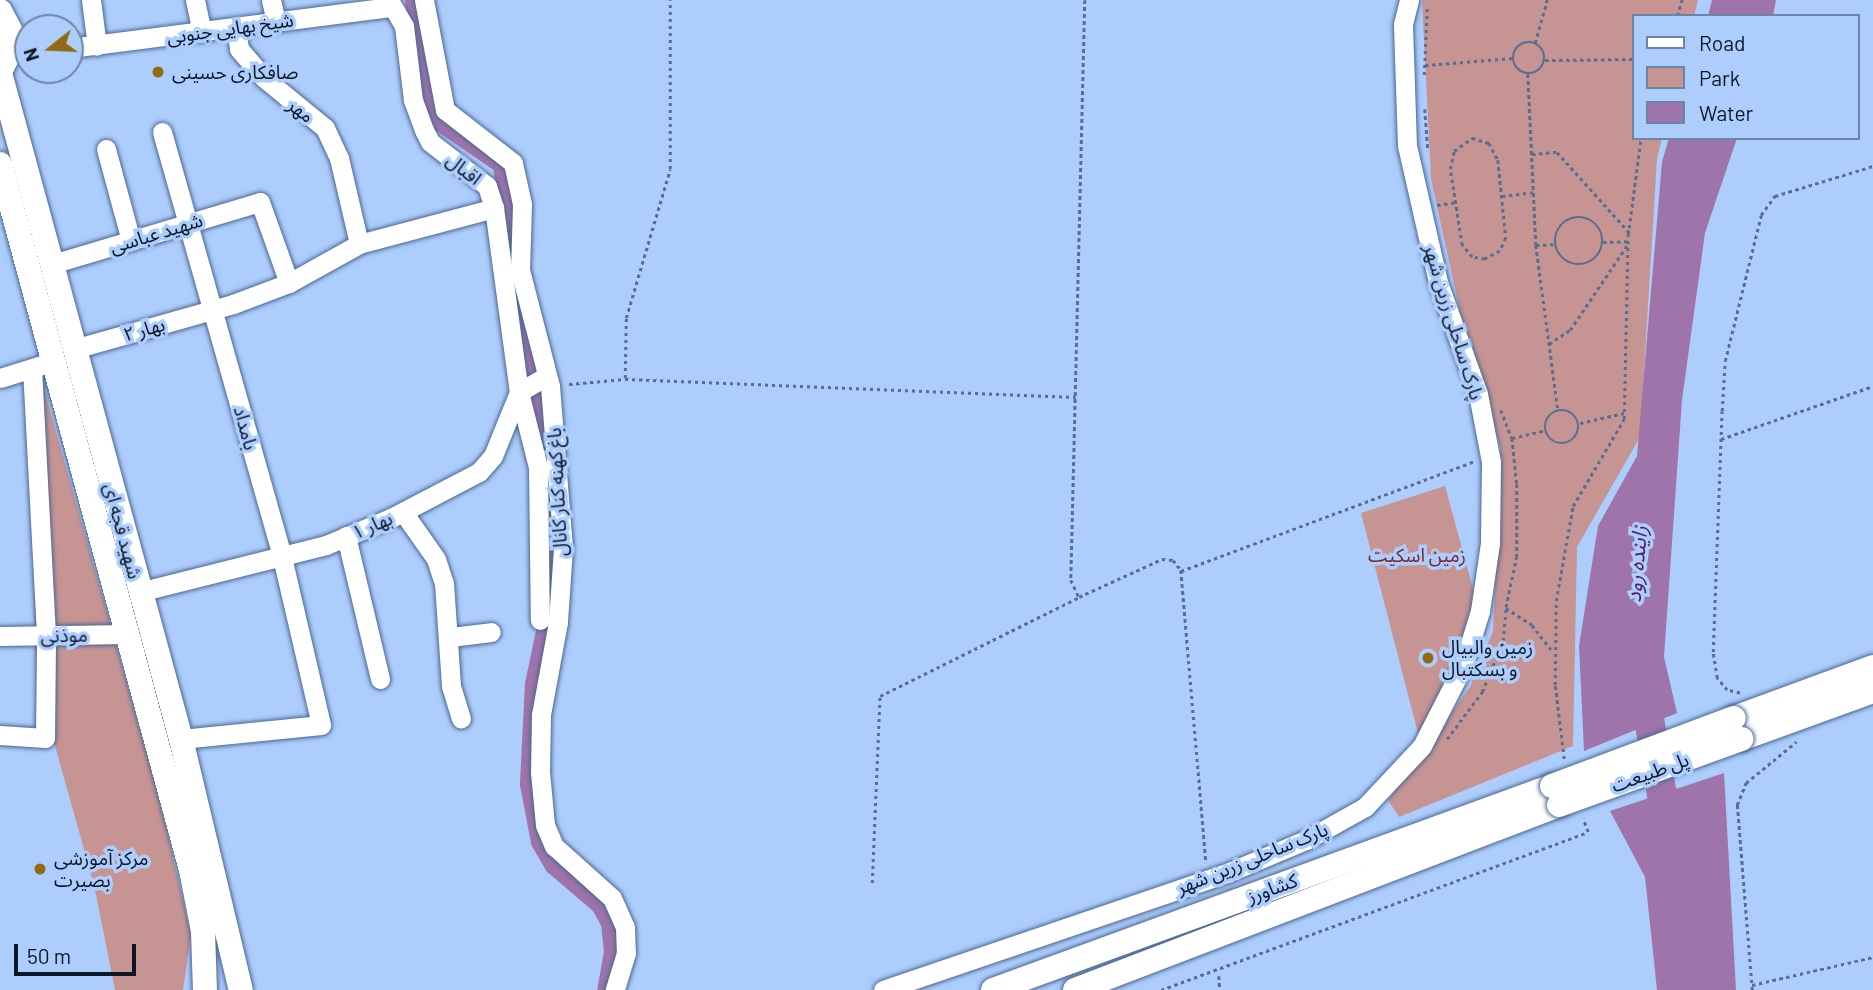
<!DOCTYPE html>
<html>
<head>
<meta charset="utf-8">
<style>
	body { margin:0 }
	#map { position:relative; width:1873px; height:990px; overflow:hidden; background:#adcdfd; font-family:Barlow,"Noto Sans Arabic",sans-serif }
	div>[style] { position:absolute }
	.green>* { inset:0; background:#c79494 }
	.water>* { inset:0; background:#9e74aa }
	.canal>* { height:18px; margin:-9px; padding:0 9px; transform-origin:9px; border-radius:9px; background:#9e74aa }
	.river>* { height:30px; margin:-15px; padding:0 15px; transform-origin:15px; border-radius:15px; background:#9e74aa }
	.path>* { height:2.5px; margin-top:-1.25px; transform-origin:0; background:repeating-linear-gradient(90deg,#596e8e 0 3.5px,transparent 0 7px) }
	.path>.ring { margin:-1.25px; padding:0; box-sizing:content-box; background:none; border:2.5px solid #596e8e; border-radius:50% }
	.roads { filter:drop-shadow(0 0 2px #4b6792) drop-shadow(0 0 2px #4b6792) }
	.minor>* { height:19px; margin:-9.5px; padding:0 9.5px; transform-origin:9.5px; border-radius:9.5px; background:#fff }
	.major>* { height:24px; margin:-12px; padding:0 12px; transform-origin:12px; border-radius:12px; background:#fff }
	.bridges { filter:drop-shadow(0 0 2px #4b6792) drop-shadow(0 0 2px #4b6792) }
	.major-bridge>* { height:24px; margin:-12px; padding:0 12px; transform-origin:12px; border-radius:12px; background:#fff }
	.dots>* { width:19px; height:19px; translate:-50% -50%; box-sizing:border-box; border:4px solid #adcdfd; border-radius:50% }
	span { translate:-50% -50%; white-space:nowrap; text-align:center; line-height:1.15; -webkit-text-stroke:7px #adcdfd; paint-order:stroke }
	.street-label { font-size:19px; color:#0b1627 }
	.poi-label { font-size:19px; color:#0b1627 }
	.left { translate:0 -50%; text-align:left }
	.park-label { font-size:19px; color:#7d242d }
	.water-label { font-size:21px; color:#501a5e; font-style:italic }
	.legend { position:absolute; left:1632px; top:14px; width:228px; height:126px; box-sizing:border-box; background:#adcdfd; border:2px solid #6c84a7; margin:0; padding:9px 12px; list-style:none; font-size:21px; color:#0b1627 }
	.legend li { display:flex; align-items:center; gap:14px; height:35px }
	.legend b { width:35px; border:2px solid #6c84a7 }
	.north { position:absolute; left:14px; top:14px; width:70px; height:70px; box-sizing:border-box; background:#adcdfd; border:2px solid #6c84a7; border-radius:50%; rotate:252deg; font-size:19px; font-weight:700; line-height:28px; text-align:center; color:#0b1627 }
	.north::after { content:''; display:block; margin:auto; width:24px; height:32px; background:#936914; clip-path:polygon(50% 0,100% 100%,50% 72%,0 100%) }
	.scale { position:absolute; left:14px; top:944px; width:122px; height:32px; box-sizing:border-box; border:4px solid #0b1627; border-top:0; padding-left:9px; font-size:21px; line-height:24px; white-space:nowrap; color:#0b1627; -webkit-text-stroke:5px #adcdfd; paint-order:stroke }
</style>
</head>
<body>
<div id="map">
	<div class="green">
		<i style="clip-path:polygon(1422px 0,1698px 0,1694px 16px,1633px 16px,1633px 138px,1662px 138px,1657px 159px,1640px 437px,1577px 547px,1573px 746px,1399px 817px,1388px 800px,1470px 687px,1493px 631px,1501px 449px,1460px 311px,1431px 179px)"></i>
		<i style="clip-path:polygon(44px 389px,160px 801px,191px 935px,183px 990px,115px 990px,94px 885px,36px 678px,29px 395px)"></i>
		<i style="clip-path:polygon(1445px 486px,1475px 596px,1462px 648px,1419px 737px,1361px 513px)"></i>
	</div>
	<div class="water">
		<i style="clip-path:polygon(1712px 0,1776px 0,1773px 16px,1708px 16px)"></i>
		<i style="clip-path:polygon(1669px 138px,1737px 138px,1705px 233px,1682px 400px,1664px 657px,1677px 713px,1584px 751px,1579px 646px,1598px 526px,1637px 456px,1662px 162px)"></i>
		<i style="clip-path:polygon(1724px 773px,1736px 990px,1657px 990px,1645px 877px,1610px 811px)"></i>
	</div>
	<div class="canal">
		<i style="left:414px;top:0;width:111px;rotate:81.7deg"></i>
		<i style="left:430px;top:110px;width:17px;rotate:50deg"></i>
		<i style="left:441px;top:123px;width:74px;rotate:34.5deg"></i>
		<i style="left:502px;top:165px;width:84px;rotate:83.1deg"></i>
		<i style="left:514px;top:294px;width:114px;rotate:76.8deg"></i>
		<i style="left:540px;top:405px;width:104px;rotate:85.1deg"></i>
		<i style="left:549px;top:509px;width:108px;rotate:90.5deg"></i>
		<i style="left:548px;top:617px;width:68px;rotate:101.8deg"></i>
		<i style="left:534px;top:684px;width:100px;rotate:92.9deg"></i>
		<i style="left:529px;top:784px;width:59px;rotate:79.3deg"></i>
		<i style="left:540px;top:842px;width:28px;rotate:60deg"></i>
		<i style="left:554px;top:866px;width:60px;rotate:40.3deg"></i>
		<i style="left:600px;top:905px;width:21px;rotate:61deg"></i>
		<i style="left:610px;top:923px;width:29px;rotate:84deg"></i>
		<i style="left:613px;top:952px;width:39px;rotate:100deg"></i>
	</div>
	<div class="river">
		<i style="left:1643px;top:683px;width:150px;rotate:80.4deg"></i>
	</div>
	<div class="path">
		<i style="left:1085px;top:0;width:580px;rotate:91.38deg"></i>
		<i style="left:1071px;top:580px;width:19px;rotate:65deg"></i>
		<i style="left:1079px;top:597px;width:91px;rotate:-24.6deg"></i>
		<i style="left:1162px;top:559px;width:11px;rotate:5deg"></i>
		<i style="left:1173px;top:560px;width:13px;rotate:51deg"></i>
		<i style="left:1181px;top:570px;width:294px;rotate:85.1deg"></i>
		<i style="left:1677px;top:16px;width:17px;rotate:-73deg"></i>
		<i class="ring" style="left:1513px;top:42px;width:29.5px;height:29.5px"></i>
		<i style="left:1535px;top:43px;width:45px;rotate:-74.4deg"></i>
		<i style="left:1545px;top:60px;width:88px;rotate:-0.7deg"></i>
		<i style="left:1425px;top:65px;width:89px;rotate:-4.5deg"></i>
		<i style="left:1528px;top:74px;width:171px;rotate:87.3deg"></i>
		<i style="left:1536px;top:245px;width:166px;rotate:82.4deg"></i>
		<i style="left:1424px;top:75px;width:67px;rotate:-87.4deg"></i>
		<i style="left:1425px;top:109px;width:42px;rotate:85.9deg"></i>
		<i style="left:1472px;top:138px;width:18px;rotate:16deg"></i>
		<i style="left:1489px;top:143px;width:19px;rotate:62deg"></i>
		<i style="left:1498px;top:160px;width:78px;rotate:84.1deg"></i>
		<i style="left:1506px;top:238px;width:14px;rotate:115deg"></i>
		<i style="left:1500px;top:251px;width:17px;rotate:152deg"></i>
		<i style="left:1485px;top:259px;width:13px;rotate:-171deg"></i>
		<i style="left:1472px;top:257px;width:16px;rotate:-130deg"></i>
		<i style="left:1462px;top:245px;width:77px;rotate:-99deg"></i>
		<i style="left:1450px;top:169px;width:18px;rotate:-77deg"></i>
		<i style="left:1454px;top:151px;width:22px;rotate:-36deg"></i>
		<i style="left:1532px;top:154px;width:25px;rotate:-5deg"></i>
		<i style="left:1557px;top:152px;width:108px;rotate:48deg"></i>
		<i style="left:1502px;top:196px;width:31px;rotate:-7deg"></i>
		<i style="left:1437px;top:205px;width:18px;rotate:-9deg"></i>
		<i class="ring" style="left:1555px;top:217px;width:45.5px;height:45.5px"></i>
		<i style="left:1603px;top:242px;width:25px;rotate:-2deg"></i>
		<i style="left:1536px;top:245px;width:20px;rotate:-3deg"></i>
		<i style="left:1549px;top:344px;width:25px;rotate:-34deg"></i>
		<i style="left:1570px;top:330px;width:104px;rotate:-56deg"></i>
		<i style="left:625px;top:378px;width:60px;rotate:-89deg"></i>
		<i style="left:626px;top:318px;width:155px;rotate:-73.5deg"></i>
		<i style="left:670px;top:169px;width:169px;rotate:-90deg"></i>
		<i style="left:569px;top:384px;width:56px;rotate:-5.1deg"></i>
		<i style="left:625px;top:379px;width:451px;rotate:2.3deg"></i>
		<i class="ring" style="left:1545px;top:410px;width:31.5px;height:31.5px"></i>
		<i style="left:1501px;top:410px;width:30px;rotate:69deg"></i>
		<i style="left:1512px;top:438px;width:46px;rotate:83.8deg"></i>
		<i style="left:1517px;top:484px;width:72px;rotate:90deg"></i>
		<i style="left:1517px;top:556px;width:53px;rotate:101.9deg"></i>
		<i style="left:1506px;top:608px;width:31px;rotate:33deg"></i>
		<i style="left:1532px;top:625px;width:31px;rotate:52deg"></i>
		<i style="left:1580px;top:423px;width:45px;rotate:-12.8deg"></i>
		<i style="left:1512px;top:438px;width:35px;rotate:-13deg"></i>
		<i style="left:1721px;top:439px;width:161px;rotate:-19.2deg"></i>
		<i style="left:1181px;top:571px;width:312px;rotate:-20.5deg"></i>
		<i style="left:1740px;top:693px;width:13px;rotate:-167deg"></i>
		<i style="left:1727px;top:690px;width:16px;rotate:-130deg"></i>
		<i style="left:1717px;top:678px;width:26px;rotate:-99deg"></i>
		<i style="left:1713px;top:652px;width:241px;rotate:-87.9deg"></i>
		<i style="left:1722px;top:411px;width:50px;rotate:-86.6deg"></i>
		<i style="left:1725px;top:361px;width:150px;rotate:-76.1deg"></i>
		<i style="left:1761px;top:215px;width:24px;rotate:-54deg"></i>
		<i style="left:1775px;top:196px;width:102px;rotate:-17deg"></i>
		<i style="left:1447px;top:739px;width:59px;rotate:-53.3deg"></i>
		<i style="left:1482px;top:692px;width:55px;rotate:-67.6deg"></i>
		<i style="left:1503px;top:641px;width:33px;rotate:-85deg"></i>
		<i style="left:1564px;top:759px;width:75px;rotate:-96.9deg"></i>
		<i style="left:1555px;top:685px;width:84px;rotate:-89.3deg"></i>
		<i style="left:1556px;top:601px;width:97px;rotate:-79.9deg"></i>
		<i style="left:1573px;top:506px;width:101px;rotate:-59.6deg"></i>
		<i style="left:1624px;top:419px;width:184px;rotate:-88.8deg"></i>
		<i style="left:1628px;top:235px;width:98px;rotate:-82.4deg"></i>
		<i style="left:872px;top:883px;width:187px;rotate:-87.6deg"></i>
		<i style="left:880px;top:696px;width:222px;rotate:-26.4deg"></i>
		<i style="left:1219px;top:976px;width:14px;rotate:86deg"></i>
		<i style="left:1752px;top:985px;width:124px;rotate:-13deg"></i>
		<i style="left:1161px;top:990px;width:455px;rotate:-20.3deg"></i>
		<i style="left:1588px;top:832px;width:14px;rotate:-111deg"></i>
		<i style="left:1752px;top:990px;width:186px;rotate:-94.6deg"></i>
		<i style="left:1737px;top:805px;width:24px;rotate:-68deg"></i>
		<i style="left:1746px;top:783px;width:65px;rotate:-39.4deg"></i>
	</div>
	<div class="roads">
		<div class="minor">
			<i style="left:91px;top:0;width:46px;rotate:82.6deg"></i>
			<i style="left:195px;top:0;width:33px;rotate:78deg"></i>
			<i style="left:271px;top:0;width:23px;rotate:77deg"></i>
			<i style="left:389px;top:0;width:30px;rotate:60deg"></i>
			<i style="left:404px;top:26px;width:75px;rotate:83.1deg"></i>
			<i style="left:413px;top:100px;width:32px;rotate:70deg"></i>
			<i style="left:424px;top:130px;width:13px;rotate:63deg"></i>
			<i style="left:430px;top:142px;width:72px;rotate:37.7deg"></i>
			<i style="left:487px;top:186px;width:23px;rotate:72deg"></i>
			<i style="left:494px;top:208px;width:186px;rotate:82.3deg"></i>
			<i style="left:519px;top:392px;width:77px;rotate:75.8deg"></i>
			<i style="left:538px;top:467px;width:153px;rotate:89.3deg"></i>
			<i style="left:424px;top:0;width:112px;rotate:79.2deg"></i>
			<i style="left:445px;top:110px;width:86px;rotate:37.9deg"></i>
			<i style="left:513px;top:163px;width:42px;rotate:77.6deg"></i>
			<i style="left:522px;top:204px;width:66px;rotate:91.7deg"></i>
			<i style="left:520px;top:270px;width:120px;rotate:75.5deg"></i>
			<i style="left:550px;top:386px;width:163px;rotate:85.4deg"></i>
			<i style="left:563px;top:548px;width:74px;rotate:93.9deg"></i>
			<i style="left:558px;top:622px;width:95px;rotate:100.4deg"></i>
			<i style="left:541px;top:715px;width:57px;rotate:91deg"></i>
			<i style="left:540px;top:772px;width:53px;rotate:84.6deg"></i>
			<i style="left:545px;top:825px;width:23px;rotate:67deg"></i>
			<i style="left:554px;top:846px;width:78px;rotate:41.9deg"></i>
			<i style="left:612px;top:898px;width:32px;rotate:66deg"></i>
			<i style="left:625px;top:927px;width:26px;rotate:88deg"></i>
			<i style="left:626px;top:953px;width:39px;rotate:107deg"></i>
			<i style="left:236px;top:27px;width:22px;rotate:82deg"></i>
			<i style="left:239px;top:49px;width:38px;rotate:49deg"></i>
			<i style="left:264px;top:78px;width:79px;rotate:39.3deg"></i>
			<i style="left:325px;top:128px;width:33px;rotate:65deg"></i>
			<i style="left:339px;top:158px;width:88px;rotate:76.9deg"></i>
			<i style="left:70px;top:48px;width:323px;rotate:-7.3deg"></i>
			<i style="left:162px;top:132px;width:442px;rotate:74.2deg"></i>
			<i style="left:282px;top:557px;width:172px;rotate:76.9deg"></i>
			<i style="left:321px;top:725px;width:141px;rotate:174.3deg"></i>
			<i style="left:106px;top:149px;width:95px;rotate:74.8deg"></i>
			<i style="left:52px;top:264px;width:217px;rotate:-16.6deg"></i>
			<i style="left:260px;top:202px;width:86px;rotate:70.3deg"></i>
			<i style="left:74px;top:349px;width:165px;rotate:-15.8deg"></i>
			<i style="left:233px;top:304px;width:60px;rotate:-20.6deg"></i>
			<i style="left:289px;top:283px;width:80px;rotate:-29.1deg"></i>
			<i style="left:359px;top:244px;width:140px;rotate:-14.9deg"></i>
			<i style="left:0;top:378px;width:44px;rotate:-17.2deg"></i>
			<i style="left:403px;top:512px;width:57px;rotate:54.9deg"></i>
			<i style="left:436px;top:559px;width:25px;rotate:72deg"></i>
			<i style="left:444px;top:583px;width:103px;rotate:86.1deg"></i>
			<i style="left:451px;top:686px;width:34px;rotate:73deg"></i>
			<i style="left:346px;top:536px;width:147px;rotate:76.6deg"></i>
			<i style="left:139px;top:592px;width:193px;rotate:-14.1deg"></i>
			<i style="left:326px;top:545px;width:70px;rotate:-22.6deg"></i>
			<i style="left:391px;top:518px;width:99px;rotate:-27.6deg"></i>
			<i style="left:479px;top:472px;width:21px;rotate:-49deg"></i>
			<i style="left:493px;top:456px;width:69px;rotate:-67.9deg"></i>
			<i style="left:519px;top:392px;width:32px;rotate:-30deg"></i>
			<i style="left:0;top:636px;width:128px;rotate:-0.9deg"></i>
			<i style="left:451px;top:637px;width:40px;rotate:-7.1deg"></i>
			<i style="left:0;top:735px;width:45px;rotate:3.8deg"></i>
			<i style="left:45px;top:738px;width:103px;rotate:-89.4deg"></i>
			<i style="left:46px;top:635px;width:267px;rotate:-93deg"></i>
			<i style="left:883px;top:990px;width:363px;rotate:-18.8deg"></i>
			<i style="left:1227px;top:873px;width:86px;rotate:-22.7deg"></i>
			<i style="left:1306px;top:840px;width:68px;rotate:-29.2deg"></i>
			<i style="left:1365px;top:807px;width:83px;rotate:-46.9deg"></i>
			<i style="left:1422px;top:746px;width:90px;rotate:-62.9deg"></i>
			<i style="left:1463px;top:666px;width:58px;rotate:-72.8deg"></i>
			<i style="left:1480px;top:611px;width:69px;rotate:-81.6deg"></i>
			<i style="left:1490px;top:543px;width:81px;rotate:-89.3deg"></i>
			<i style="left:1491px;top:462px;width:69px;rotate:-100.8deg"></i>
			<i style="left:1478px;top:394px;width:119px;rotate:-109.7deg"></i>
			<i style="left:1438px;top:282px;width:139px;rotate:-102.8deg"></i>
			<i style="left:1407px;top:146px;width:122px;rotate:-91.9deg"></i>
			<i style="left:1403px;top:24px;width:25px;rotate:-76deg"></i>
		</div>
		<div class="major">
			<i style="left:0;top:11px;width:26px;rotate:62deg"></i>
			<i style="left:12px;top:34px;width:14px;rotate:90deg"></i>
			<i style="left:12px;top:48px;width:27px;rotate:117deg"></i>
			<i style="left:0;top:73px;width:690px;rotate:74.8deg"></i>
			<i style="left:181px;top:739px;width:258px;rotate:76.6deg"></i>
			<i style="left:0;top:164px;width:731px;rotate:74.86deg"></i>
			<i style="left:191px;top:870px;width:62px;rotate:78.9deg"></i>
			<i style="left:203px;top:931px;width:59px;rotate:88.1deg"></i>
			<i style="left:1734px;top:718px;width:148px;rotate:-20.1deg"></i>
			<i style="left:1741px;top:739px;width:140px;rotate:-20deg"></i>
			<i style="left:993px;top:990px;width:595px;rotate:-20.05deg"></i>
			<i style="left:1075px;top:990px;width:518px;rotate:-20.92deg"></i>
		</div>
	</div>
	<div class="bridges">
		<div class="major-bridge">
			<i style="left:1552px;top:786px;width:194px;rotate:-20.5deg"></i>
			<i style="left:1559px;top:805px;width:194px;rotate:-19.9deg"></i>
		</div>
	</div>
	<div class="dots">
		<i style="left:158px;top:72px;background:#936914"></i>
		<i style="left:1428px;top:658px;background:#936914"></i>
		<i style="left:40px;top:869px;background:#936914"></i>
	</div>
	<div class="street-label">
		<span style="left:230px;top:28px;rotate:-8deg">شیخ بهایی جنوبی</span>
		<span style="left:301px;top:110px;rotate:37deg">مهر</span>
		<span style="left:464px;top:169px;rotate:38deg">اقبال</span>
		<span style="left:156px;top:233px;rotate:-17deg">شهید عباسی</span>
		<span style="left:1454px;top:322px;rotate:73deg">پارک ساحلی زرین شهر</span>
		<span style="left:144px;top:329px;rotate:-16deg">بهار ۲</span>
		<span style="left:246px;top:428px;rotate:75deg">بامداد</span>
		<span style="left:557px;top:492px;rotate:-93deg">باغ کهنه کنار کانال</span>
		<span style="left:372px;top:525px;rotate:-23deg">بهار ۱</span>
		<span style="left:123px;top:531px;rotate:75deg">شهید قجه ای</span>
		<span style="left:64px;top:635px;rotate:-1deg">موذنی</span>
		<span style="left:1650px;top:772px;rotate:-20deg">پل طبیعت</span>
		<span style="left:1252px;top:858px;rotate:-22deg">پارک ساحلی زرین شهر</span>
		<span style="left:1272px;top:888px;rotate:-20deg">کشاورز</span>
	</div>
	<div class="poi-label">
		<span class="left" style="left:172px;top:72px">صافکاری حسینی</span>
		<span class="left" style="left:1442px;top:658px">زمین والبیال<br>و بسکتبال</span>
		<span class="left" style="left:54px;top:869px">مرکز آموزشی<br>بصیرت</span>
	</div>
	<div class="park-label">
		<span style="left:1417px;top:555px">زمین اسکیت</span>
	</div>
	<div class="water-label">
		<span style="left:1636px;top:564px;rotate:-85deg">زاینده رود</span>
	</div>
	<ul class="legend">
	<li><b style="height:9px;background:#fff"></b>Road</li>
	<li><b style="height:19px;background:#c79494"></b>Park</li>
	<li><b style="height:19px;background:#9e74aa"></b>Water</li>
	</ul>
	<div class="north">N</div>
	<div class="scale">50 m</div>
</div>
</body>
</html>
